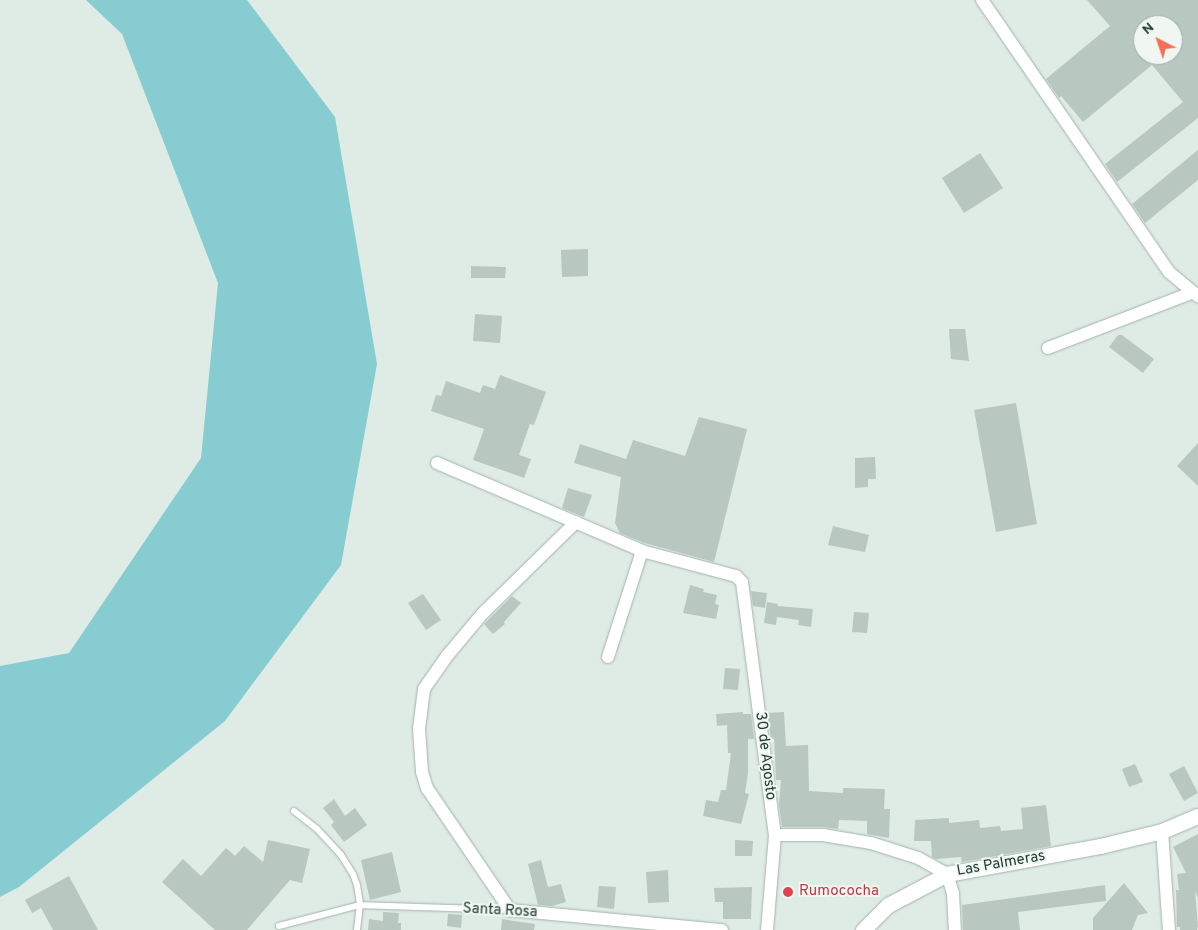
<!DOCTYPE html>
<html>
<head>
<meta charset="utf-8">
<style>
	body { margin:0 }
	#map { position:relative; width:1198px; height:930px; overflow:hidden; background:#dfebe5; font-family:Overpass,sans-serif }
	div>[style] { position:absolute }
	.water>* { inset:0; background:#86ccd1 }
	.building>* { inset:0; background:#b8c8c0 }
	.roads { filter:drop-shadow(0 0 1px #a2b3ac) drop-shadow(0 0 1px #a2b3ac) }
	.lane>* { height:6px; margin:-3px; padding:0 3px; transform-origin:3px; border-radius:3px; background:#fff }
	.street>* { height:12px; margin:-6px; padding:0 6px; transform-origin:6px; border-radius:6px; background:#fff }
	.secondary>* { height:15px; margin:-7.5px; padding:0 7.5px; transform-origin:7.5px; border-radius:7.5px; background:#fff }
	.dots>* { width:14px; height:14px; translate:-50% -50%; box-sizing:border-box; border:2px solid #f0f7f3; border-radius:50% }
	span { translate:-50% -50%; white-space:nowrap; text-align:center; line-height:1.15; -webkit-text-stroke:4px #f0f7f3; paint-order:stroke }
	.street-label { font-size:15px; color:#203b32 }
	.health-label { font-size:15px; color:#be3a42 }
	.left { translate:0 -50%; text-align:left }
	.north { position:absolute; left:1133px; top:15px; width:50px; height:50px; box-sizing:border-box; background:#f0f7f3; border:1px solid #9daca6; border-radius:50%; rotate:319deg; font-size:14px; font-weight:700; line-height:20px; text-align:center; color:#203b32 }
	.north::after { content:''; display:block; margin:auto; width:18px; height:22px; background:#f36f55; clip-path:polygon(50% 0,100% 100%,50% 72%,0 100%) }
</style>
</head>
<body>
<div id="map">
	<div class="water">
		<i style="clip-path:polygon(86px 0,247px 0,335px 117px,377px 364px,341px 565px,225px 721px,19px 887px,0 897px,0 666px,69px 653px,201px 458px,218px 283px,122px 34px)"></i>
	</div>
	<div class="building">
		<i style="clip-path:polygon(evenodd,1087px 0,1198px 0,1198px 118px,1117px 182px,1105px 164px,1183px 102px,1152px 65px,1083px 122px,1061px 96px,1059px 98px,1046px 79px,1110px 26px,1087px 0,1143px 25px,1173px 25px,1173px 55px,1143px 55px,1143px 25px)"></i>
		<i style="clip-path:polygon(1198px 150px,1198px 180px,1145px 223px,1132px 204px)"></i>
		<i style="clip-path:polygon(980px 153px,1003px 188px,964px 213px,942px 178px)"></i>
		<i style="clip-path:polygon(588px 249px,588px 276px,562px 277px,561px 250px)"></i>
		<i style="clip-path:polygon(471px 266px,506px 267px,505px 278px,471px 278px)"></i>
		<i style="clip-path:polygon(475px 314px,502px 316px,500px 343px,473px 341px)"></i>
		<i style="clip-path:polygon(949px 329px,965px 329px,969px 361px,951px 359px)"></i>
		<i style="clip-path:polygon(1118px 335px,1122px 335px,1154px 359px,1143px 373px,1109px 347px)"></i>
		<i style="clip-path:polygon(500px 375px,546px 392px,534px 425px,530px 424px,519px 455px,531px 459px,524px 478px,473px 460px,484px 429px,431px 411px,436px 395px,441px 396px,446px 381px,480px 393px,483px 385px,495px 389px)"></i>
		<i style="clip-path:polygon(1016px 403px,1037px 524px,996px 532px,974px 410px)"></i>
		<i style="clip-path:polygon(699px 417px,747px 429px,714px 562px,645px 543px,620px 533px,615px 523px,621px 477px,574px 463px,580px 444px,626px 459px,633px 440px,685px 456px)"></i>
		<i style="clip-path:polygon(1198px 443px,1198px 486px,1177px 466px)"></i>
		<i style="clip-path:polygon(875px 457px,876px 479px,868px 479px,868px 487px,855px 488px,855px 458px)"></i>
		<i style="clip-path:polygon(568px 488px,592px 495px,584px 517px,562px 508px)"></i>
		<i style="clip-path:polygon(833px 526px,869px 535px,865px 552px,828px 545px)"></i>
		<i style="clip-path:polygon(690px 585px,704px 589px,703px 592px,717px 595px,715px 604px,719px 605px,716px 619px,683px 613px)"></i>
		<i style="clip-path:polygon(751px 591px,767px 593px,765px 608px,753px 606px)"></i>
		<i style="clip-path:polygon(423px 594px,441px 620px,426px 630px,408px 603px)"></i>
		<i style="clip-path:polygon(512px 596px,521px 603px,504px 622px,505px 624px,493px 634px,484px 624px)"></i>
		<i style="clip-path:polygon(767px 602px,778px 604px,778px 606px,813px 609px,811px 627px,798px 625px,799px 620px,777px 617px,776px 625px,764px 623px)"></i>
		<i style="clip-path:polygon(854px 612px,869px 613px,867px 633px,852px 632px)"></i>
		<i style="clip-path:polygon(725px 668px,740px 669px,738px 690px,723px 689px)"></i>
		<i style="clip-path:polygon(743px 712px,743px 714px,751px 714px,754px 739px,748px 739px,748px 773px,745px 793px,749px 794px,741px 824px,703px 816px,706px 800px,718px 802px,721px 790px,726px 790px,731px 753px,728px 753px,727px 725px,717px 726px,716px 714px)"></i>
		<i style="clip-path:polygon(784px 712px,786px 746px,808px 745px,809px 791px,843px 793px,843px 788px,885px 789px,884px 809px,890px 809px,889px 838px,867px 834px,867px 821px,839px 820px,838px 829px,823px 827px,782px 827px,779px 804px,781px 780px,776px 780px,774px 738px,771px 739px,767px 713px)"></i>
		<i style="clip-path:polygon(1135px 764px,1143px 782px,1129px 787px,1122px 769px)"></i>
		<i style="clip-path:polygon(1184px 766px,1198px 793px,1184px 801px,1169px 774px)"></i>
		<i style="clip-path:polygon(334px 799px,345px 816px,355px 808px,367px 825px,344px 842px,331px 825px,334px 822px,323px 808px)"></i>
		<i style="clip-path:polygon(1046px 805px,1051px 846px,962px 862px,961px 857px,936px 859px,932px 857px,931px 841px,914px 841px,915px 820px,949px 818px,949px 823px,979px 820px,980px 828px,1000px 826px,1001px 831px,1023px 829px,1021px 808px)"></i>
		<i style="clip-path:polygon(1198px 834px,1198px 898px,1195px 891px,1198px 926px,1197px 930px,1180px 930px,1180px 927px,1177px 927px,1176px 890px,1179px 890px,1177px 874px,1186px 873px,1173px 847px)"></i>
		<i style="clip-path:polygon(268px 840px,310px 849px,302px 883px,290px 880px,247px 930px,215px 930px,162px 882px,183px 859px,201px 876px,226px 848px,235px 856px,244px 846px,263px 862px)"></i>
		<i style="clip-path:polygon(735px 840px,753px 841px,752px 856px,735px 856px)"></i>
		<i style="clip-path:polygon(392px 852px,401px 892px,370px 900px,361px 860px)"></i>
		<i style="clip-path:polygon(541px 860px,548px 887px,561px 884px,566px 902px,552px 906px,538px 905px,528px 864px)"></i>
		<i style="clip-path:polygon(668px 870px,669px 902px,648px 903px,646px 872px)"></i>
		<i style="clip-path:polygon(69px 876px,98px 930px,53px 930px,41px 908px,32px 913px,25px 900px)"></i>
		<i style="clip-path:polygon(1124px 883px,1148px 913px,1138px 915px,1132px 930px,1093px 930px,1093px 918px)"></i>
		<i style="clip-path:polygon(1105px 885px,1106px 901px,1018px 912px,1020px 930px,963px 930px,962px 905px)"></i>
		<i style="clip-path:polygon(599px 886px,616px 887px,614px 909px,597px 907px)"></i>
		<i style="clip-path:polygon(752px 887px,751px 919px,723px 919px,723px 902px,715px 902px,714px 888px)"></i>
		<i style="clip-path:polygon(383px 912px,399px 913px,398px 923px,401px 923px,401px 930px,368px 930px,369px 919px,383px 921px)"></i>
		<i style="clip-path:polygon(448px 914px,462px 915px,461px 928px,447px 926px)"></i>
		<i style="clip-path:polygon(502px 919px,535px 924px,534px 930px,501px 930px)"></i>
	</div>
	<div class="roads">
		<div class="lane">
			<i style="left:294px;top:811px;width:29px;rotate:38deg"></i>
			<i style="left:317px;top:829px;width:35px;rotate:47deg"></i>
			<i style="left:341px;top:855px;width:22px;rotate:58deg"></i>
			<i style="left:353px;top:874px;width:12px;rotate:70deg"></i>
			<i style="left:357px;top:885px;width:20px;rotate:81deg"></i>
			<i style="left:360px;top:905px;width:25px;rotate:97deg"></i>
			<i style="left:279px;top:926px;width:84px;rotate:-14.5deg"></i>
			<i style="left:360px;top:905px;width:148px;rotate:1.9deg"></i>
		</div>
		<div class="street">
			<i style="left:982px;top:0;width:330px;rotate:55.5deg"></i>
			<i style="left:1169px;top:272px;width:38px;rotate:40deg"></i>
			<i style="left:1048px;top:348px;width:153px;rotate:-21deg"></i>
			<i style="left:437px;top:463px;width:223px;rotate:23.2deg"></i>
			<i style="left:642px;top:551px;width:97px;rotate:14.9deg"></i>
			<i style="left:736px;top:576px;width:8px;rotate:45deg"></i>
			<i style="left:742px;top:582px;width:255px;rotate:82.6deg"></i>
			<i style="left:775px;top:835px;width:95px;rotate:94.8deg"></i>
			<i style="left:576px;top:522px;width:130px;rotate:135.6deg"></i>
			<i style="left:483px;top:613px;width:56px;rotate:129.9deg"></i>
			<i style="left:447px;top:656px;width:40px;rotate:124.9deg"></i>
			<i style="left:424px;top:689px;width:40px;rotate:97.1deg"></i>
			<i style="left:419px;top:729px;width:43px;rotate:86deg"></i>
			<i style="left:422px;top:772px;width:17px;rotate:73deg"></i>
			<i style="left:427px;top:788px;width:148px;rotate:55.8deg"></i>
			<i style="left:510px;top:910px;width:213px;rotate:5.4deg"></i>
			<i style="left:608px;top:657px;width:111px;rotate:-72.2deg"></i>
			<i style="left:1162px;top:831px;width:99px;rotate:86deg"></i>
			<i style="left:775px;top:835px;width:48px"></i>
			<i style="left:823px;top:835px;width:49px;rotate:9.5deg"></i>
			<i style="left:871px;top:843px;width:49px;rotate:17.7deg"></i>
			<i style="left:918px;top:858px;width:33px;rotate:29deg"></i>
			<i style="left:947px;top:874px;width:21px;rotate:73deg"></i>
			<i style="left:953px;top:894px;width:36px;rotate:87deg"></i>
		</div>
		<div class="secondary">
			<i style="left:863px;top:930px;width:35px;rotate:-45deg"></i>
			<i style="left:888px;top:905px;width:67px;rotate:-27.7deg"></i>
			<i style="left:947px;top:874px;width:156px;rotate:-10.4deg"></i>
			<i style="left:1100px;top:846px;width:64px;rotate:-13.6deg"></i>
			<i style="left:1162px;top:831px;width:39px;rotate:-23deg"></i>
		</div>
	</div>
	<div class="dots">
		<i style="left:788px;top:892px;background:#e0444e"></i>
	</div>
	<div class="street-label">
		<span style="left:765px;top:756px;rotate:83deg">30 de Agosto</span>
		<span style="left:1001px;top:864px;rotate:-10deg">Las Palmeras</span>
		<span style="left:500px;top:911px;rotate:3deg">Santa Rosa</span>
	</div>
	<div class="health-label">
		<span class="left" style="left:799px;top:892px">Rumococha</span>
	</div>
	<div class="north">N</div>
</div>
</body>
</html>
